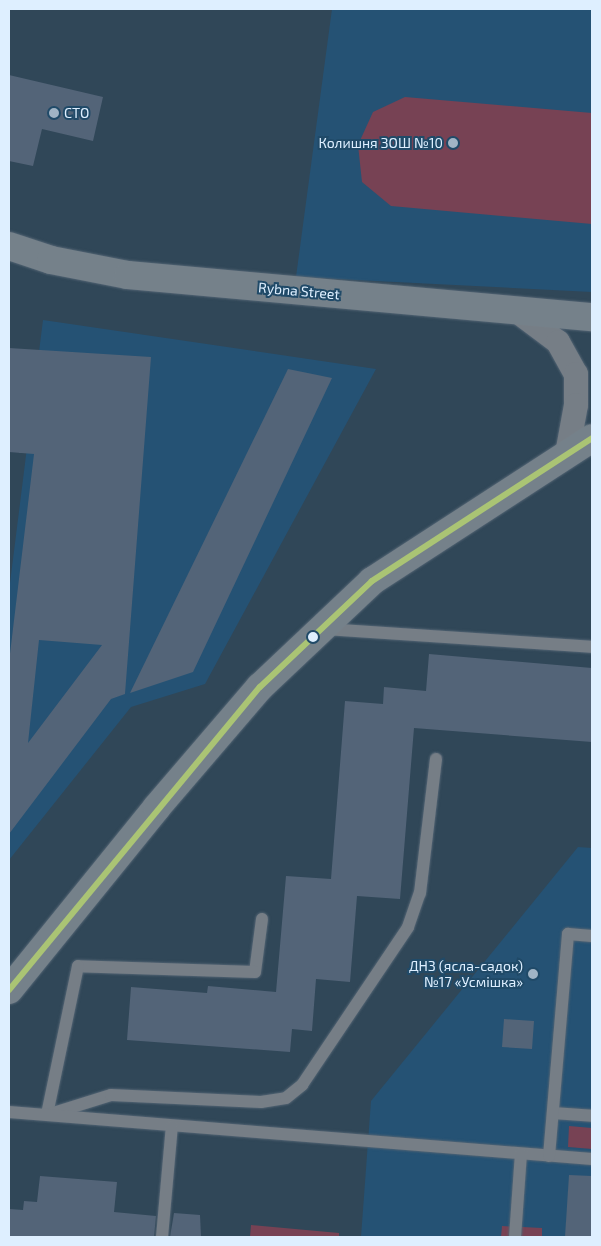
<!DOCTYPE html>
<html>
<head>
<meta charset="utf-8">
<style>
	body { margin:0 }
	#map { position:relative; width:601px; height:1246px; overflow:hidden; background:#304758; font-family:"Exo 2",sans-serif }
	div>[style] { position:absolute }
	.built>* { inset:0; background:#255274 }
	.green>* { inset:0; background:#774254 }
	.building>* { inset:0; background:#536478 }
	.roads { filter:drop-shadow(0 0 1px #536473) drop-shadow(0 0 1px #536473) }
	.lane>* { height:12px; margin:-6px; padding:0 6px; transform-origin:6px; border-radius:6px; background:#767e86 }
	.street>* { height:24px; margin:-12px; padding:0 12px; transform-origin:12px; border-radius:12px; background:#767e86 }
	.secondary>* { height:28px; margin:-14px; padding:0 14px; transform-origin:14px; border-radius:14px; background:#75818a }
	.bus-1>* { height:6px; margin:-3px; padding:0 3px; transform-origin:3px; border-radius:3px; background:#aac474 }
	.dots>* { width:14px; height:14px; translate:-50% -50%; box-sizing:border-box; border:2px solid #204a68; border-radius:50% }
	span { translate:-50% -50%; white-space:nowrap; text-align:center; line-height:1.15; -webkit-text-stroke:4px #204a68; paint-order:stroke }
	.poi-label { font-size:14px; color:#deefff }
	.left { translate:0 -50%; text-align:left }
	.right { translate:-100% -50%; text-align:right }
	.street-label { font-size:14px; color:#deefff }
	.frame { position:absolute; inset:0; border:10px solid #deefff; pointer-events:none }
</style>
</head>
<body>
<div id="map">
	<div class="built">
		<i style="clip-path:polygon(332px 9px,592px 9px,592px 292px,296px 277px)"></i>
		<i style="clip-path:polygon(43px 320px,376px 369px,205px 684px,131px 707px,9px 860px,9px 591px)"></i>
		<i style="clip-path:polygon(578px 847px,592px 848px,592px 1237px,361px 1237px,371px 1101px)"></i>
	</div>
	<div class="green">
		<i style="clip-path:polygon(405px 97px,592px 113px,592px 224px,391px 206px,362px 182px,358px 145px,373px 112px)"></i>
		<i style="clip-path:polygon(569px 1126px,592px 1128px,592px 1149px,568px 1147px)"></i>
		<i style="clip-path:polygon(251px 1225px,339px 1233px,339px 1237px,250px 1237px)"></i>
		<i style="clip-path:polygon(502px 1226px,542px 1228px,542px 1237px,501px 1237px)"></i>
	</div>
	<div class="building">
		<i style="clip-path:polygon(9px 75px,103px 97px,93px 141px,42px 129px,33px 166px,9px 161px)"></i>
		<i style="clip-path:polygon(evenodd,9px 348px,151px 357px,125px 694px,111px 699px,9px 834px,9px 662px,34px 454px,9px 452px,9px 348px,39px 640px,102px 645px,28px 743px,39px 640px)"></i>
		<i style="clip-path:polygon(288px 369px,332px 378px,193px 672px,130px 693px)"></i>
		<i style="clip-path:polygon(429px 654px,592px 668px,592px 742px,414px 728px,400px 899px,357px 896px,350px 982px,316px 979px,312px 1031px,292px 1029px,290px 1052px,127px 1040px,131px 987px,207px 993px,208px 986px,276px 992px,286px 876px,331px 879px,345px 701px,383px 704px,384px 687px,426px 691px)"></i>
		<i style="clip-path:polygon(504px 1019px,534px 1021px,532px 1049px,502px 1047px)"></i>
		<i style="clip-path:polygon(569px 1175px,592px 1176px,592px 1237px,565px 1237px)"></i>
		<i style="clip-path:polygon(40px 1176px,117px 1182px,114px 1212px,156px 1216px,154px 1237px,9px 1237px,9px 1209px,23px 1210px,24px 1201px,37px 1202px)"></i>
		<i style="clip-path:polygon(174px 1213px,200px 1215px,201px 1237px,170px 1237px)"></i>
	</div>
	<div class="roads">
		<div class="lane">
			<i style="left:324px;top:629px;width:269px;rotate:3.8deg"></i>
			<i style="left:262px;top:919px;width:53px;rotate:97.5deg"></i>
			<i style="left:255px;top:972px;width:177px;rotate:-178.1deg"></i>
			<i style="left:78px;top:966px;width:152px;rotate:101.8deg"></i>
			<i style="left:47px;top:1115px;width:67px;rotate:-17.4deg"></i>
			<i style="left:111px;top:1095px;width:150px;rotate:2.7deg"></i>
			<i style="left:261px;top:1102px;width:25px;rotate:-9deg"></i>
			<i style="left:286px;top:1098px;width:21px;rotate:-39deg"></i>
			<i style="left:302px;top:1085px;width:190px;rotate:-56.1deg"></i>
			<i style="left:408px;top:927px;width:36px;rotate:-71deg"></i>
			<i style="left:420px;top:893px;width:135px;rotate:-83.2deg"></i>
			<i style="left:9px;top:1112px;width:585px;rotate:4.61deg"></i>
			<i style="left:553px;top:1113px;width:39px;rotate:4deg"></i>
			<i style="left:549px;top:1156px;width:223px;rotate:-85.1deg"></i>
			<i style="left:568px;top:934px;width:24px;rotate:5deg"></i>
			<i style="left:162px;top:1237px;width:111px;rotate:-84.9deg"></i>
			<i style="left:515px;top:1237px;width:83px;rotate:-85.9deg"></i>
		</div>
		<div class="street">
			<i style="left:518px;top:312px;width:50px;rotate:36.9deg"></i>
			<i style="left:558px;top:342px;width:37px;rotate:61deg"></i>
			<i style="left:576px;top:374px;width:31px;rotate:90deg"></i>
			<i style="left:576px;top:405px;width:50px;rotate:100.4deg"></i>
		</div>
		<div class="secondary">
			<i style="left:9px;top:246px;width:44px;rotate:18.4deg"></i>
			<i style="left:51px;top:260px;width:78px;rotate:11deg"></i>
			<i style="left:128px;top:275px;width:466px;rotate:5.2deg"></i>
			<i style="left:9px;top:990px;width:235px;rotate:-51deg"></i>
			<i style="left:157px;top:807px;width:158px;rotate:-49.4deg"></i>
			<i style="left:260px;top:687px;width:154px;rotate:-43.4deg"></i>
			<i style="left:372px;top:581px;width:262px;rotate:-33deg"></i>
		</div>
	</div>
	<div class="bus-1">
		<i style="left:9px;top:990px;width:393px;rotate:-50.4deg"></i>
		<i style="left:260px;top:687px;width:154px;rotate:-43.4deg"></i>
		<i style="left:372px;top:581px;width:262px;rotate:-33deg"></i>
	</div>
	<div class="dots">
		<i style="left:54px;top:113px;background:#a1b4c5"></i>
		<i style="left:453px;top:143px;background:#a1b4c5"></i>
		<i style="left:313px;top:637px;background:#deefff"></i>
		<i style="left:533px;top:974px;background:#a1b4c5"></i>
	</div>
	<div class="poi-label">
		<span class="left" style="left:64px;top:113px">СТО</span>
		<span class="right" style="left:443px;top:143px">Колишня ЗОШ №10</span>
		<span class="right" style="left:523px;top:974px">ДНЗ (ясла-садок)<br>№17 «Усмішка»</span>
	</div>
	<div class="street-label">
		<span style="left:299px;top:291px;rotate:5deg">Rybna Street</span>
	</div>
	<div class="frame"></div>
</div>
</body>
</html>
